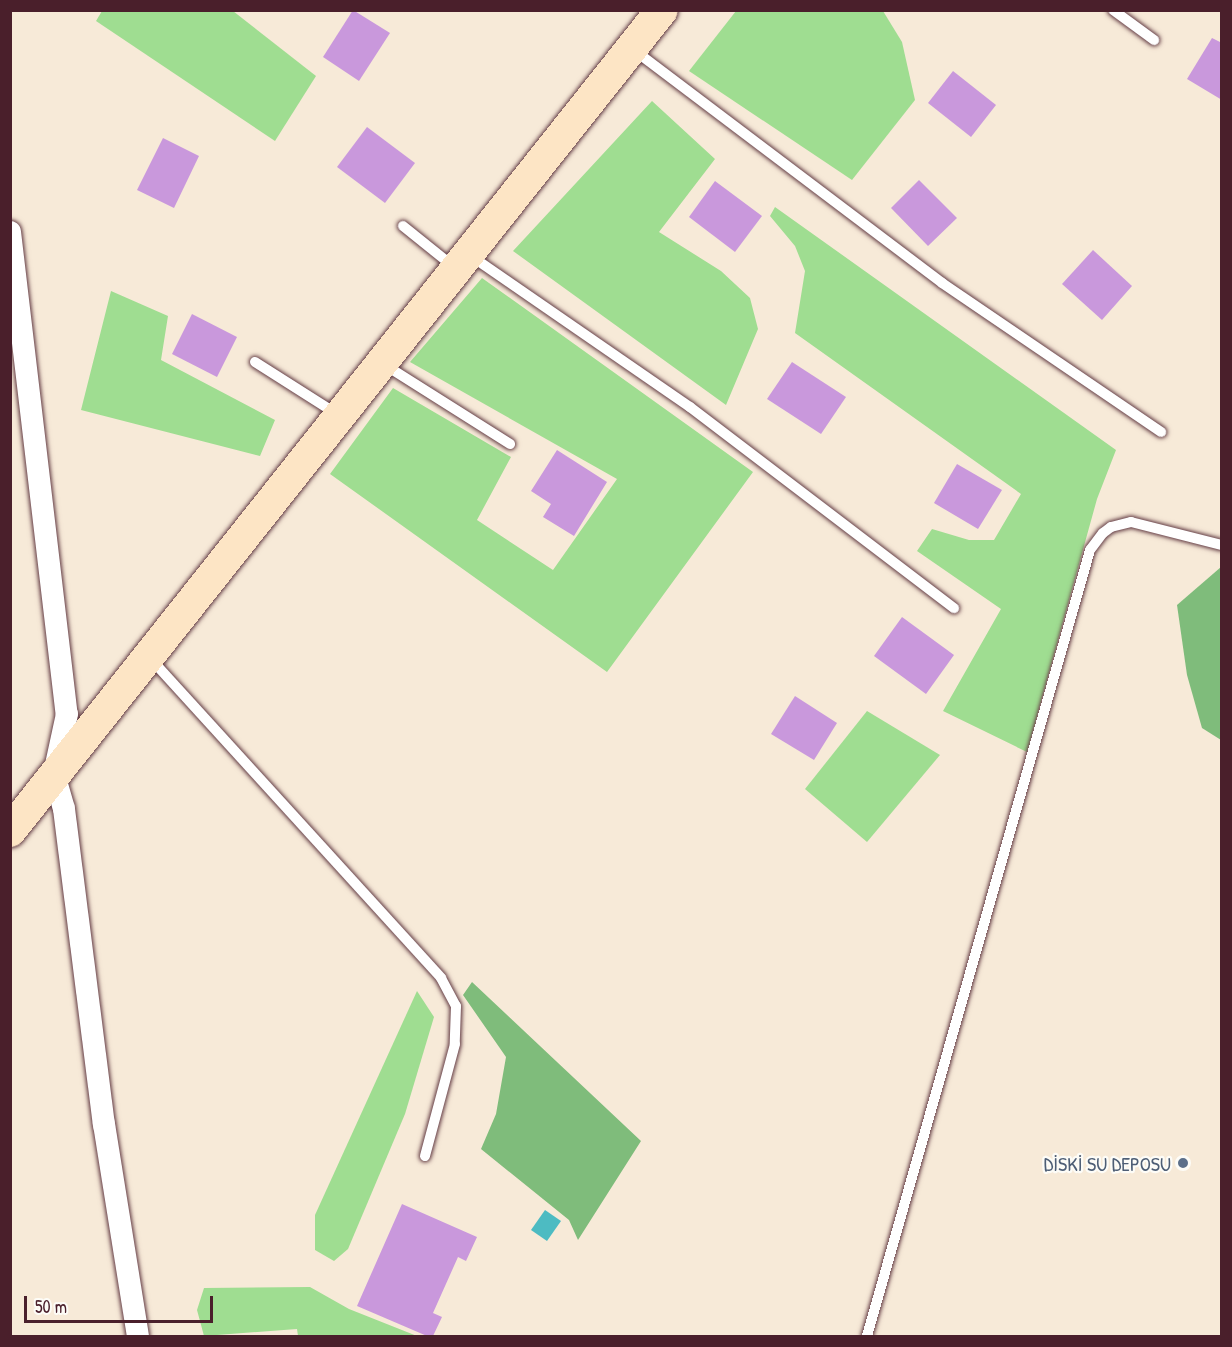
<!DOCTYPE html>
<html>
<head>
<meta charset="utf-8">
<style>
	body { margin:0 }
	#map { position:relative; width:1232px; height:1347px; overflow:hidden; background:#f7ead8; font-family:"Patrick Hand",sans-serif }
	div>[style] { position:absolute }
	.green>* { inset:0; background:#9fdd91 }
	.forest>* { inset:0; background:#7fbc7b }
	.water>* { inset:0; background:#4dbbc2 }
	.building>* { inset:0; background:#c998dc }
	.roads { filter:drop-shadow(0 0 2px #643d45) drop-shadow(0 0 2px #643d45) }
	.lane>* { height:10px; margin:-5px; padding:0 5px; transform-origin:5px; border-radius:5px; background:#fff }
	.street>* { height:22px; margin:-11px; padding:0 11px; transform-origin:11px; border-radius:11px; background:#fff }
	.secondary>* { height:32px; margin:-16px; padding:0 16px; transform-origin:16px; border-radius:16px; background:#fde5c5 }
	.dots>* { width:16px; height:16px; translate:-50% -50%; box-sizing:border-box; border:3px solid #fdfcf7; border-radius:50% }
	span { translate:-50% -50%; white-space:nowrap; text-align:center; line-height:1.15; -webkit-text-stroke:4.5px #fdfcf7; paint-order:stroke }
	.service-label { font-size:20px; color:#4e5e75 }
	.right { translate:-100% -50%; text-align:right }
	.frame { position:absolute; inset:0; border:12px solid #4a1f2b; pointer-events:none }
	.scale { position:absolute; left:24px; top:1296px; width:189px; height:27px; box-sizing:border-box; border:3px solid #4a1f2b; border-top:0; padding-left:8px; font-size:18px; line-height:21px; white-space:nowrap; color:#4a1f2b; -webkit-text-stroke:4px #fdfcf7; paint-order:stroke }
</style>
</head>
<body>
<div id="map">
	<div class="green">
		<i style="clip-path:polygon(102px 11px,233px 11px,316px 76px,275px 141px,96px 21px)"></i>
		<i style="clip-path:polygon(736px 11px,883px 11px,902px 42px,915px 100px,852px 180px,689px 71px)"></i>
		<i style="clip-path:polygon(652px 101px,715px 159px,659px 232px,721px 271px,750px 298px,758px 329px,726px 405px,513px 251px)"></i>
		<i style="clip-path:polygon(775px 207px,1116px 450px,1097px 499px,1027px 752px,943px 711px,1001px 609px,917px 551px,932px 529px,969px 540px,994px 540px,1021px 494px,795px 333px,805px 271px,795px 246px,770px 216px)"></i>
		<i style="clip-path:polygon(482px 278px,753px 472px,607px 672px,330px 474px,393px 388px,511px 457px,477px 520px,553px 570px,617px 479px,410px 362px)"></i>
		<i style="clip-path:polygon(111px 291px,168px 316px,161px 360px,275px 420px,260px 456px,81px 410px)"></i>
		<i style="clip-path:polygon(867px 711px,940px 755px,867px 842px,805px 789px)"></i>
		<i style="clip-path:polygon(417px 991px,434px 1017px,405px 1114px,348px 1249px,334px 1261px,315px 1250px,315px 1215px)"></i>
		<i style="clip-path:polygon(310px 1287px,349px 1309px,417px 1336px,298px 1336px,297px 1329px,204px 1336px,197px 1310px,204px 1288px)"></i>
	</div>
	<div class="forest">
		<i style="clip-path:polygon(1221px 567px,1221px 740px,1202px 728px,1187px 675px,1177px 605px)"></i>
		<i style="clip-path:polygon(472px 982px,641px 1141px,578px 1240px,569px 1220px,481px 1149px,496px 1114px,506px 1057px,463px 995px)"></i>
	</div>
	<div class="water">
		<i style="clip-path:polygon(545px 1210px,561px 1221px,547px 1241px,531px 1230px)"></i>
	</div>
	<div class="building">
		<i style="clip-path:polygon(353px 10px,390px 33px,359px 81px,323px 57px)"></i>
		<i style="clip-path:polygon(1212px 38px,1222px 43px,1222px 100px,1187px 79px)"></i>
		<i style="clip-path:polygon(953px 71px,996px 105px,971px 137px,928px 103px)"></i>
		<i style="clip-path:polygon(367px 127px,415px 163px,385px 203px,337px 167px)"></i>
		<i style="clip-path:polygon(163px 138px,199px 156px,174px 208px,137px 190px)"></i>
		<i style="clip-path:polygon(919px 180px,957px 218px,928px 246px,891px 208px)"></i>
		<i style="clip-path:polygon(715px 181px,762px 216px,735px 252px,689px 217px)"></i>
		<i style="clip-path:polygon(1093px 250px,1132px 286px,1102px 320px,1062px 284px)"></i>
		<i style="clip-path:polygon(192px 314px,237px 337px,217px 377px,172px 354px)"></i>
		<i style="clip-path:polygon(792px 362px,846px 397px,821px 434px,767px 399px)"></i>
		<i style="clip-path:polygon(557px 450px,607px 482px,574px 536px,543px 517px,551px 504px,531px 491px)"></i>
		<i style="clip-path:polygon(957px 464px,1002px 490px,978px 529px,934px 503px)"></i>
		<i style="clip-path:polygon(902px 617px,954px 655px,926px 694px,874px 656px)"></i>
		<i style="clip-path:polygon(795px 696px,837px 723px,814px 760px,771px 734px)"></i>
		<i style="clip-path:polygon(402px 1204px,477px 1237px,466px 1261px,458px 1257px,433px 1313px,442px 1317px,433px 1336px,427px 1336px,357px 1306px)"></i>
	</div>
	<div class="roads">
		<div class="lane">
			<i style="left:1113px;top:10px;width:51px;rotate:36.2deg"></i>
			<i style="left:634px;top:50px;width:386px;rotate:37.1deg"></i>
			<i style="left:942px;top:283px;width:265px;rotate:34.2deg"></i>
			<i style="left:403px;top:226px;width:65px;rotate:38.8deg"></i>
			<i style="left:471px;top:256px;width:266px;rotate:34.6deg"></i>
			<i style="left:690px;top:407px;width:332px;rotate:37.3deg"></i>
			<i style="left:255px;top:362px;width:97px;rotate:32.4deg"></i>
			<i style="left:385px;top:365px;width:148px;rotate:32.3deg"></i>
			<i style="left:151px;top:659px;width:431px;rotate:47.7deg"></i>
			<i style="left:441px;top:978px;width:32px;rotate:62deg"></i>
			<i style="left:456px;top:1006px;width:38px;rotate:92deg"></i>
			<i style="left:455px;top:1044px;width:116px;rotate:105deg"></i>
			<i style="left:867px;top:1336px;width:817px;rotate:-74.16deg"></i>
			<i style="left:1090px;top:550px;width:21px;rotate:-53deg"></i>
			<i style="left:1103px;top:533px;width:10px;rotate:-37deg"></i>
			<i style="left:1111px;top:527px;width:21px;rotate:-14deg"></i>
			<i style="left:1131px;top:522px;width:94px;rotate:14.2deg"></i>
		</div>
		<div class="street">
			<i style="left:10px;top:232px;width:485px;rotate:83.3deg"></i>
			<i style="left:67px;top:714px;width:61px;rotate:102.2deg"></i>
			<i style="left:54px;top:774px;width:36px;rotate:74deg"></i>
			<i style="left:64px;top:809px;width:318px;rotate:82.8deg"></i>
			<i style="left:104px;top:1124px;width:215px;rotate:80.9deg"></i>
		</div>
		<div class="secondary">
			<i style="left:10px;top:831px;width:1048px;rotate:-51.55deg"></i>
		</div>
	</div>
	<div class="dots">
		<i style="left:1183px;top:1163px;background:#5c6f8a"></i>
	</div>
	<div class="service-label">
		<span class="right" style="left:1171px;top:1163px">DİSKİ SU DEPOSU</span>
	</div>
	<div class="frame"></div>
	<div class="scale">50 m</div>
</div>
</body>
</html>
